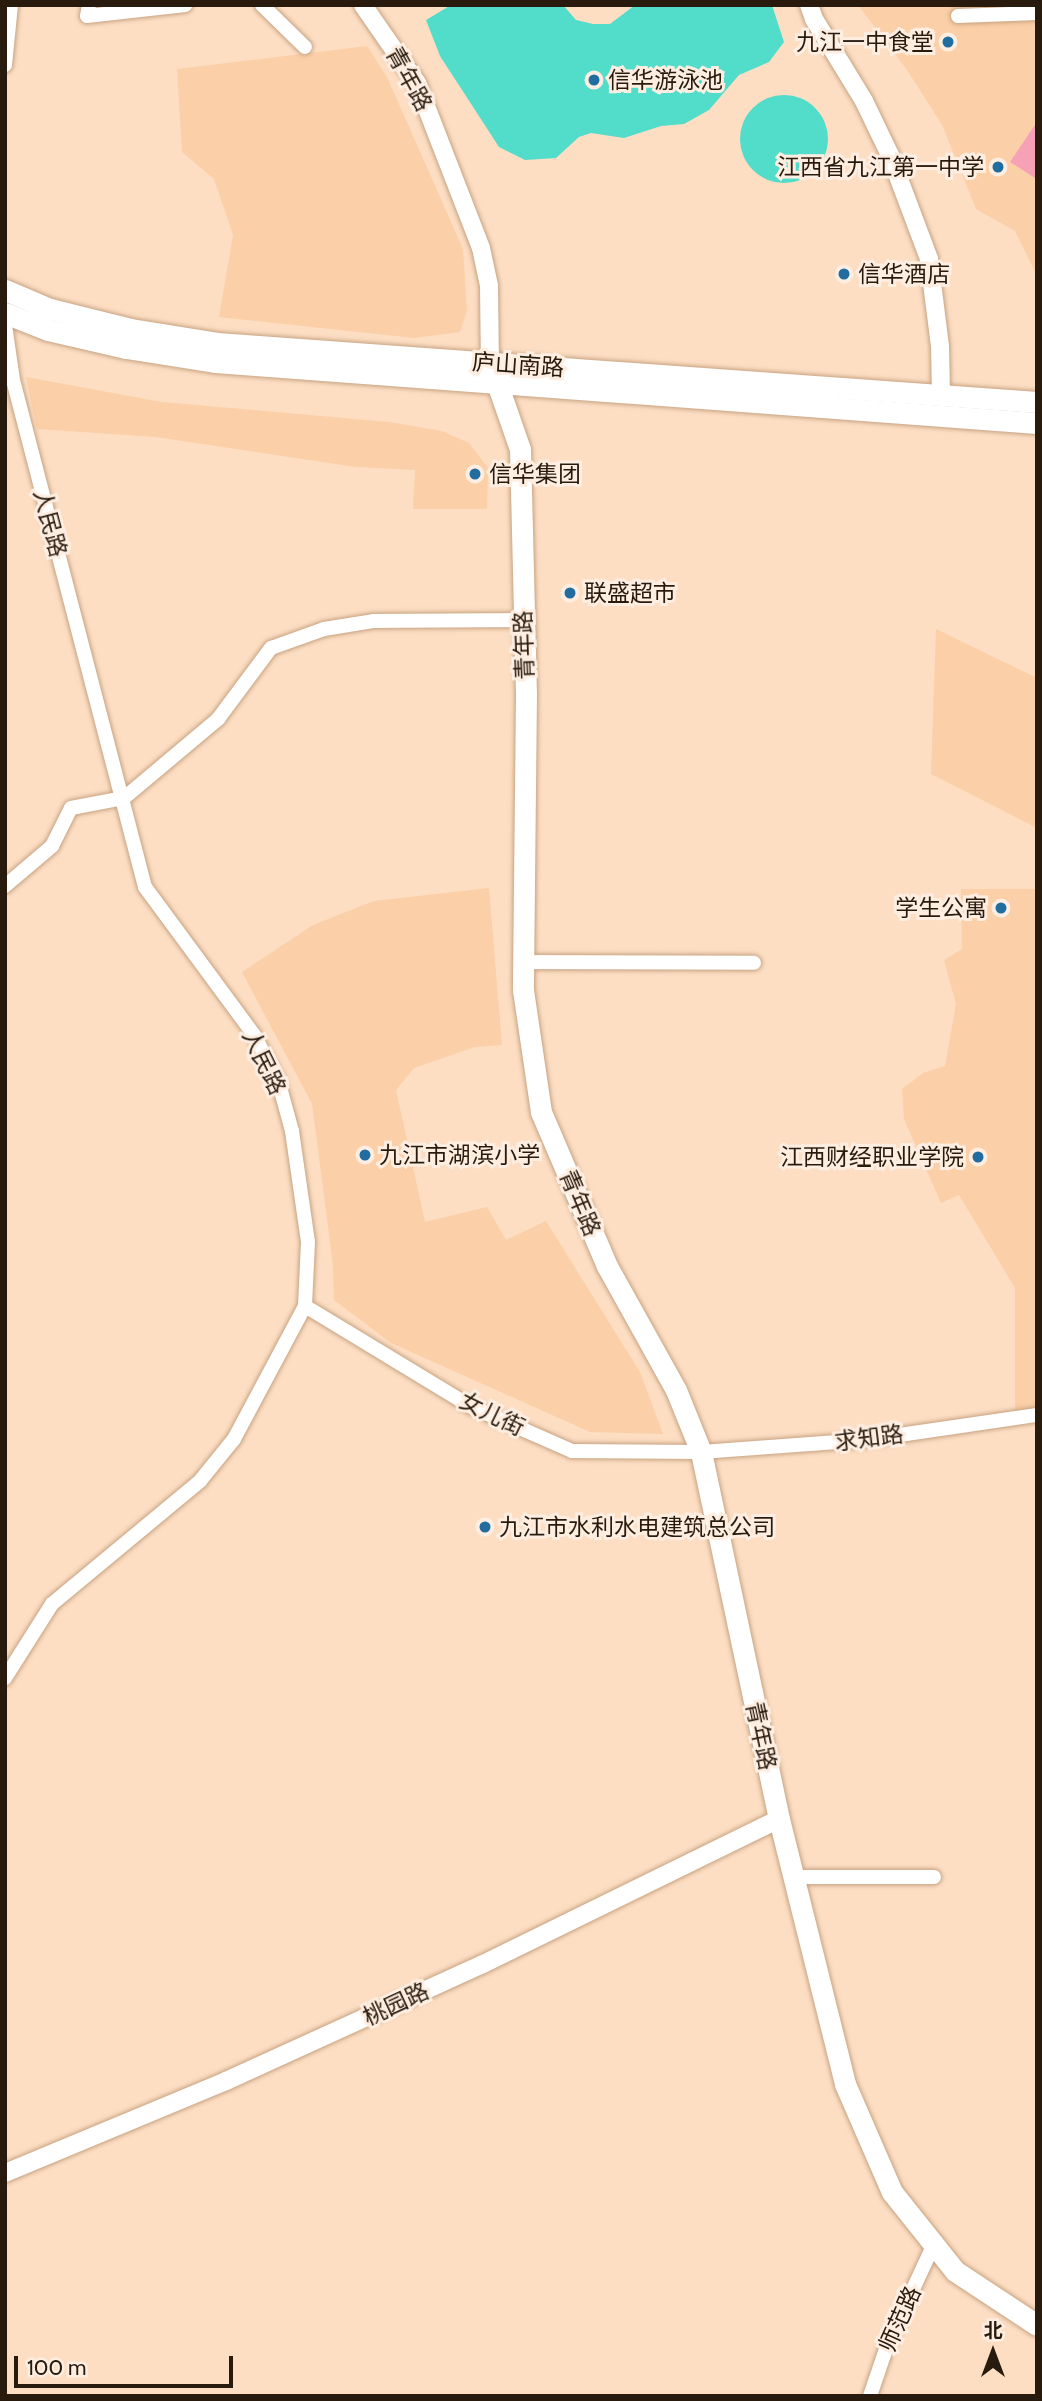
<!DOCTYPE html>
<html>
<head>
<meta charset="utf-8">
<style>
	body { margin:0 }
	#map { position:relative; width:1042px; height:2401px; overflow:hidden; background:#fddec3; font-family:Cabin,"Noto Sans SC",sans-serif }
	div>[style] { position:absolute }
	.built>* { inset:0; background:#fbcfa7 }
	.green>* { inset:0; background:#f6a1b6 }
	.water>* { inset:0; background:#52dcca }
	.round { border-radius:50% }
	.roads { filter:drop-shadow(0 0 2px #c7a382) drop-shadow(0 0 2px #c7a382) }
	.minor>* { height:14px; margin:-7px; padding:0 7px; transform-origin:7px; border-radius:7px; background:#fff }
	.tertiary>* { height:18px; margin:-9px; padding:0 9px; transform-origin:9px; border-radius:9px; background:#fff }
	.secondary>* { height:21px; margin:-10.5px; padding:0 10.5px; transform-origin:10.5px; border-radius:10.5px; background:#fff }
	.dots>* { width:19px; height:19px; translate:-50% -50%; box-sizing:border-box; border:4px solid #feeee1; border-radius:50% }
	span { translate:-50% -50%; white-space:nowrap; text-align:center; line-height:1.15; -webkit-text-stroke:6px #feeee1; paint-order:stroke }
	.poi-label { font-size:23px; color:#281b0e }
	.right { translate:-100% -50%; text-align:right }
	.left { translate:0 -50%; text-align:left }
	.street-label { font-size:23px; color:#281b0e }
	.frame { position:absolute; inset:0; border:7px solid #281b0e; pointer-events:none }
	.north { position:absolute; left:958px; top:2317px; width:70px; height:70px; -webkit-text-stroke:5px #feeee1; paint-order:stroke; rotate:0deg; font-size:19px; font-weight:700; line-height:28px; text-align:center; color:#281b0e }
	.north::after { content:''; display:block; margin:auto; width:24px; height:32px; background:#281b0e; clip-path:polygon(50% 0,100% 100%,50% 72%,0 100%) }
	.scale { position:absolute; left:14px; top:2356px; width:219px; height:32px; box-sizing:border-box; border:4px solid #281b0e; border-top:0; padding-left:9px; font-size:21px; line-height:24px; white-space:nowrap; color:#281b0e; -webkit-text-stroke:5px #feeee1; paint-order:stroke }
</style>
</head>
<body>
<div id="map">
	<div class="built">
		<i style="clip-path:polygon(858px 5px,1037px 5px,1037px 276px,1015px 231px,976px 209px,942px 125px,907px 70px)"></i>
		<i style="clip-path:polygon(367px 46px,387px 77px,463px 249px,467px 311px,460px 332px,414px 338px,219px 317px,233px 235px,214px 179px,182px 152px,177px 69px)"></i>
		<i style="clip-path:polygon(26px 377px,162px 402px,389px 422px,442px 431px,469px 443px,488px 468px,487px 509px,413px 509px,415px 470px,356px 467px,156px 437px,37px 429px)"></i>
		<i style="clip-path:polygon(936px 629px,1037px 678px,1037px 828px,931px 774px)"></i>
		<i style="clip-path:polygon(489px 888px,502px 1045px,475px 1047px,414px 1068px,396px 1090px,425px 1222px,487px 1207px,506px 1240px,546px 1221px,640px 1372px,663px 1434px,590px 1432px,391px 1343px,334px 1300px,333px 1265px,312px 1104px,242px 972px,313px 925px,374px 901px)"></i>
		<i style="clip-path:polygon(961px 889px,1037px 889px,1037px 1410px,1015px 1414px,1015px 1288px,959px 1195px,941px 1203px,904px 1119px,902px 1089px,923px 1073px,945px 1066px,956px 1004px,944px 960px,962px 949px)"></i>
	</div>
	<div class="green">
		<i style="clip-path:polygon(1037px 122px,1037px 175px,1035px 178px,1010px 162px)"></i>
	</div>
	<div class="water">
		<i style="clip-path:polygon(451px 5px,563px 5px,576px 20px,593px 24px,610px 24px,635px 5px,772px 5px,784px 42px,769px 62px,739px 75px,709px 110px,684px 124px,661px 126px,624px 138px,591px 133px,579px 137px,556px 158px,525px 160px,499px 147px,440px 56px,426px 20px)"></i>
		<i class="round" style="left:740px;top:95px;width:88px;height:88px"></i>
	</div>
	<div class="roads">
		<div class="minor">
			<i style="left:89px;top:5px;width:11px;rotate:100deg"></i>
			<i style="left:87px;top:16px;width:99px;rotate:-6.4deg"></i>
			<i style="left:262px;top:5px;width:60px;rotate:44.3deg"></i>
			<i style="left:958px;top:16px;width:79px;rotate:-2.2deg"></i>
			<i style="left:5px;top:65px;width:60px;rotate:-84.3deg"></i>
			<i style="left:5px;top:325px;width:56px;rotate:81.7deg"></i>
			<i style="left:13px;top:380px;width:524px;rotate:75.41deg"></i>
			<i style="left:145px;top:887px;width:184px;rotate:53.6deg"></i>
			<i style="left:254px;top:1035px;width:51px;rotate:61.9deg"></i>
			<i style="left:278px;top:1080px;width:53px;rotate:74.6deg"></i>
			<i style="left:292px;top:1131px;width:112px;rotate:81.8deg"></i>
			<i style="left:308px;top:1242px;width:64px;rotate:92.7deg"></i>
			<i style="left:305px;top:1306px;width:151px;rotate:118.1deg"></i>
			<i style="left:234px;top:1439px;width:54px;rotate:129deg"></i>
			<i style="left:200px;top:1481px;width:192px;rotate:140.3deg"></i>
			<i style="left:52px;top:1604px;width:88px;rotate:122.4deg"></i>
			<i style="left:5px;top:886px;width:62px;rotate:-40.4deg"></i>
			<i style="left:52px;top:846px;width:42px;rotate:-63.4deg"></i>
			<i style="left:71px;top:808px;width:54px;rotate:-10.7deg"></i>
			<i style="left:124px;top:798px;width:123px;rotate:-40deg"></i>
			<i style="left:218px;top:719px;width:89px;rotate:-53.3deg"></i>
			<i style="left:271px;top:648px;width:56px;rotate:-19.7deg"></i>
			<i style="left:324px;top:629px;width:51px;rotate:-9.1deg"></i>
			<i style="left:374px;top:621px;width:148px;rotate:-0.4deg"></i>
			<i style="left:523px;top:962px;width:231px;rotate:0.2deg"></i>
			<i style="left:305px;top:1306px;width:195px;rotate:31.2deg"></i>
			<i style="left:472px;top:1407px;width:109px;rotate:23.7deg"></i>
			<i style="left:572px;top:1451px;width:129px;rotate:0.4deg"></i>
			<i style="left:701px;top:1452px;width:164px;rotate:-4.2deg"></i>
			<i style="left:865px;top:1440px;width:174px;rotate:-8.3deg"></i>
			<i style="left:794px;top:1877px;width:140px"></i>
			<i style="left:870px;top:2396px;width:56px;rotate:-71.2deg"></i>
			<i style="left:888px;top:2343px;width:109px;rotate:-65.1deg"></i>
		</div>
		<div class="tertiary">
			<i style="left:363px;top:5px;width:95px;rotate:55.3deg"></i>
			<i style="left:417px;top:83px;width:177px;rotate:68.8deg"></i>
			<i style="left:481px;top:248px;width:39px;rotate:78deg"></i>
			<i style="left:489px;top:286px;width:77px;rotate:89.3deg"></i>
			<i style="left:809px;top:5px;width:15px;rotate:70deg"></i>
			<i style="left:814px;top:19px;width:96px;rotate:58.6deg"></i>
			<i style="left:864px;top:101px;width:60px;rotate:64.3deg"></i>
			<i style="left:890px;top:155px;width:111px;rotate:69.4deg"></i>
			<i style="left:929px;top:259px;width:88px;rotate:82.8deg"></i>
			<i style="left:940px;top:346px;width:49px;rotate:88.8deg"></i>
			<i style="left:5px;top:2173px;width:239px;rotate:-22.6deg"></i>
			<i style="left:226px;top:2081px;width:282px;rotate:-24.5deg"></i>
			<i style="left:483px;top:1964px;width:330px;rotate:-26.1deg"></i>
		</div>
		<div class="secondary">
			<i style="left:5px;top:290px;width:49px;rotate:22.9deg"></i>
			<i style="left:50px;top:309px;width:83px;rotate:13.9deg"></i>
			<i style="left:131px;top:329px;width:87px;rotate:9.2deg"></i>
			<i style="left:217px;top:343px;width:822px;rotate:4.12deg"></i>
			<i style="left:5px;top:313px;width:46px;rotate:21.6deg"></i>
			<i style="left:48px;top:330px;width:80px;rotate:13deg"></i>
			<i style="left:126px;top:348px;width:90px;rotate:8.9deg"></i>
			<i style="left:215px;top:362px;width:824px;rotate:4.24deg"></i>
			<i style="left:490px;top:363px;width:91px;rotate:70.8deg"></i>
			<i style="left:520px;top:449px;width:245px;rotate:88.6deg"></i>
			<i style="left:526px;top:694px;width:296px;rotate:90.6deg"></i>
			<i style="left:523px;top:990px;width:123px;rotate:81.6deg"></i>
			<i style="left:541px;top:1112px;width:168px;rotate:66.8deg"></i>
			<i style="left:607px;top:1266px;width:142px;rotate:60.9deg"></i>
			<i style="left:676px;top:1390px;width:67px;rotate:68deg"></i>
			<i style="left:701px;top:1452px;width:375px;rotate:78deg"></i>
			<i style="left:779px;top:1819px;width:273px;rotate:76deg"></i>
			<i style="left:845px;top:2084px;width:118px;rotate:66.5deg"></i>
			<i style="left:892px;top:2192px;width:101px;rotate:51.4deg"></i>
			<i style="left:955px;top:2271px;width:98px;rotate:33.4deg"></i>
		</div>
	</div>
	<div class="dots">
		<i style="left:948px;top:42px;background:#226da0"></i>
		<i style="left:594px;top:80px;background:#226da0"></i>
		<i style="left:998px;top:167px;background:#226da0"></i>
		<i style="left:844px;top:274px;background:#226da0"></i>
		<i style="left:475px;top:474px;background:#226da0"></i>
		<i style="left:570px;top:593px;background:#226da0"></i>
		<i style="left:1001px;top:908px;background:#226da0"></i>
		<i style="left:365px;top:1155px;background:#226da0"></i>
		<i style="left:978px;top:1157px;background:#226da0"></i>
		<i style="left:485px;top:1527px;background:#226da0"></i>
	</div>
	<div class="poi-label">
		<span class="right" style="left:934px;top:42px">九江一中食堂</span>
		<span class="left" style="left:608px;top:80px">信华游泳池</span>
		<span class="right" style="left:984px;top:167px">江西省九江第一中学</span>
		<span class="left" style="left:858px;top:274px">信华酒店</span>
		<span class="left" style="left:489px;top:474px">信华集团</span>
		<span class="left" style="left:584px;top:593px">联盛超市</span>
		<span class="right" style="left:987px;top:908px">学生公寓</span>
		<span class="left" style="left:379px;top:1155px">九江市湖滨小学</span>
		<span class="right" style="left:964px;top:1157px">江西财经职业学院</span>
		<span class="left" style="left:499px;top:1527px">九江市水利水电建筑总公司</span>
	</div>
	<div class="street-label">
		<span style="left:409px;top:79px;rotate:61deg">青年路</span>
		<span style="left:518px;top:365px;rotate:4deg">庐山南路</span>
		<span style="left:50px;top:523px;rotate:75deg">人民路</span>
		<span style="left:524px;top:645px;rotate:-92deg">青年路</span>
		<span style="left:264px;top:1062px;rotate:64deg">人民路</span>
		<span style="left:580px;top:1203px;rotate:67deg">青年路</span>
		<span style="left:492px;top:1414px;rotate:26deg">女儿街</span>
		<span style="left:869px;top:1438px;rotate:-7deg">求知路</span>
		<span style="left:761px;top:1736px;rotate:78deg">青年路</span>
		<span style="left:396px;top:2004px;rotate:-25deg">桃园路</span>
		<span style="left:900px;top:2319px;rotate:-66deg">师范路</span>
	</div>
	<div class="frame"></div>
	<div class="north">北</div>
	<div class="scale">100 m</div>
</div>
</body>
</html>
